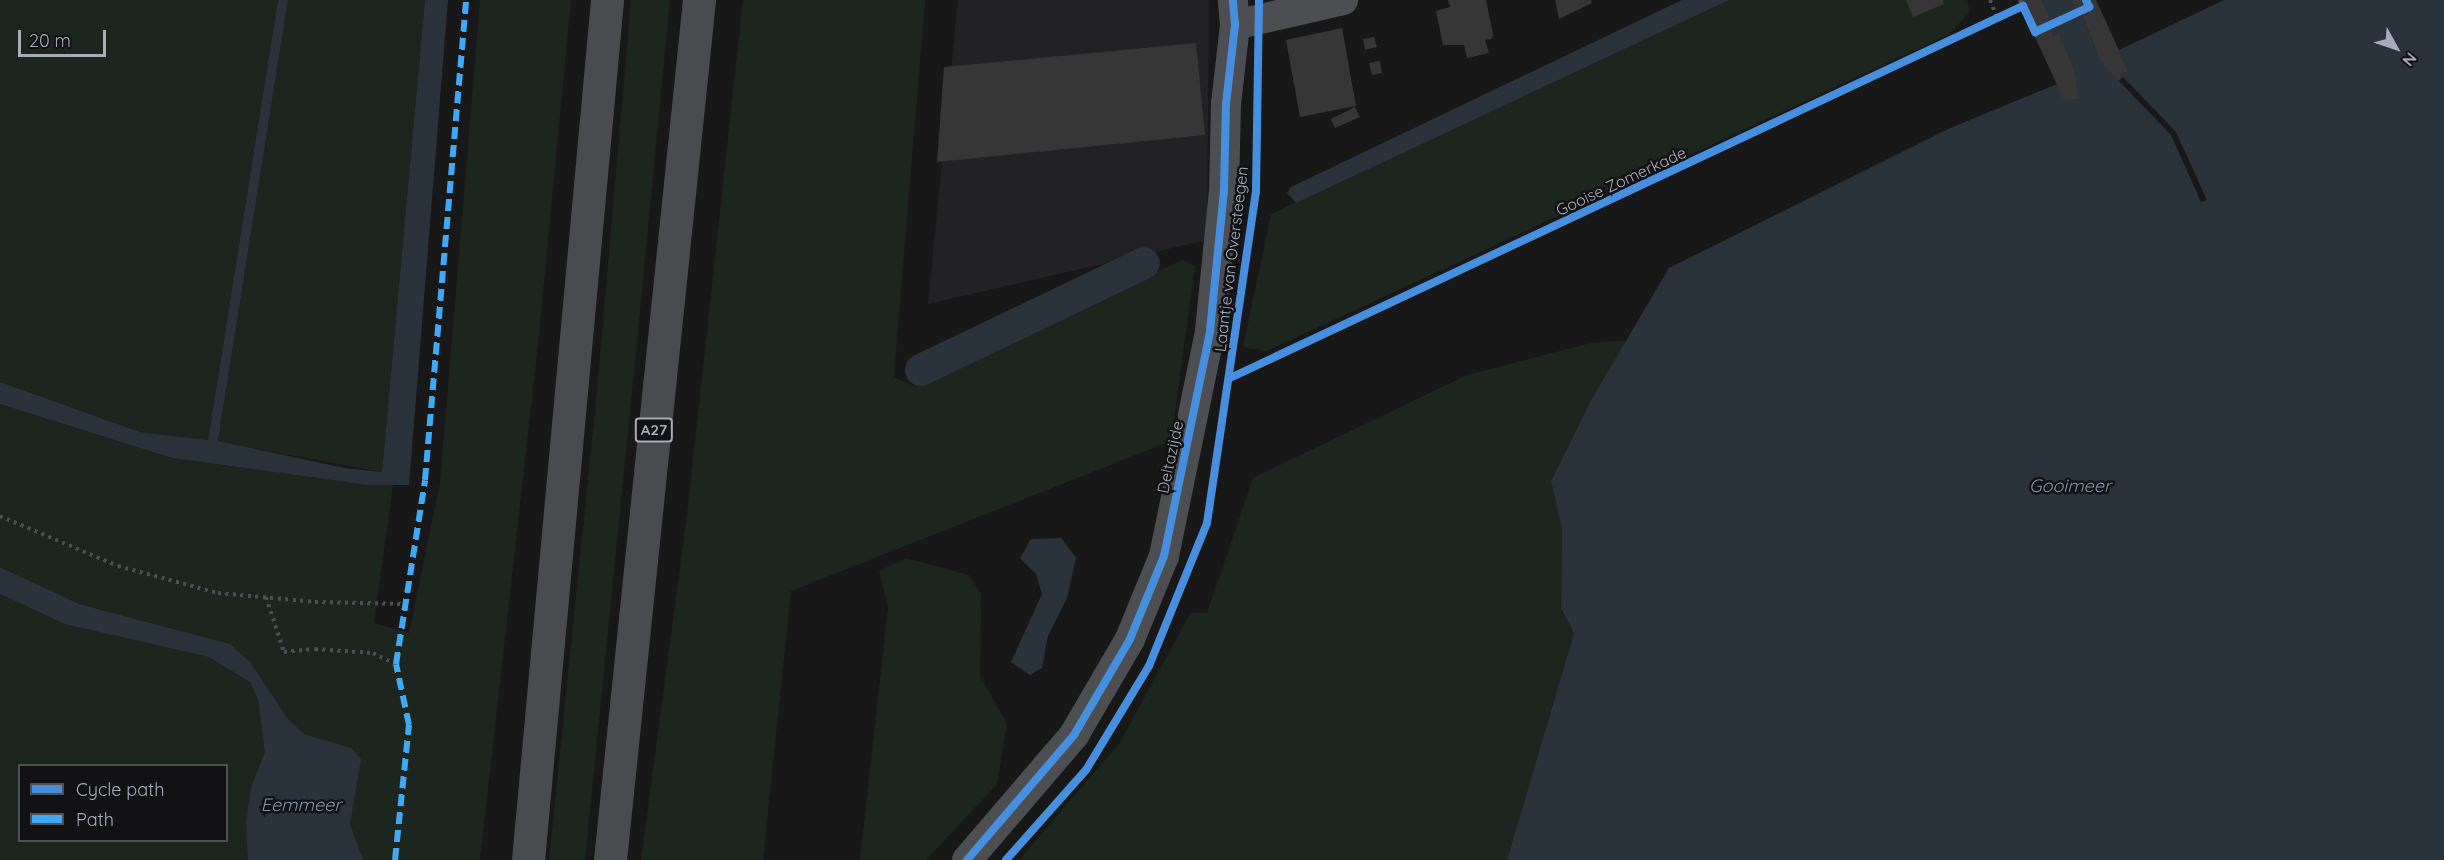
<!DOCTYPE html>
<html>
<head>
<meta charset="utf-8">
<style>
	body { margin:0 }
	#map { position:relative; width:2444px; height:860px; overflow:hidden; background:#181818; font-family:Quicksand,sans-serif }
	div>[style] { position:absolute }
	.built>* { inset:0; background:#222224 }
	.green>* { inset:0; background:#1d251f }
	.water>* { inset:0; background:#2a323b }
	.pier>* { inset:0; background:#181818 }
	.canal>* { height:32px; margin:-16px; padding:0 16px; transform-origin:16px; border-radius:16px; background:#2a323b }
	.building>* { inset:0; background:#363637 }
	.path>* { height:4px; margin-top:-2px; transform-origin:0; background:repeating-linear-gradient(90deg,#4e4f54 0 3px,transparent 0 7.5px) }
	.minor>* { height:30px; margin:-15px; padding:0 15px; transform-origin:15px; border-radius:15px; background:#4d4e52 }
	.motorway>* { height:33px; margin:-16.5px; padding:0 16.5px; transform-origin:16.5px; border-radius:16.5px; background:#4a4b4e }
	.quiet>* { height:6px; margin-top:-3px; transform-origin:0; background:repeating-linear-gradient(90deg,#3fa9f5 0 12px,transparent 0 18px) }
	.cycleway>* { height:8px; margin:-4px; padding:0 4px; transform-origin:4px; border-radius:4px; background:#468fdf }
	span { translate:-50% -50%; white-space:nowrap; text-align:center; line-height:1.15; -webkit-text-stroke:5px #121214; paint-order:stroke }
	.shield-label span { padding:2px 4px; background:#121214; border:2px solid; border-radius:4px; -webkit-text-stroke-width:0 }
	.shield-label { font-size:15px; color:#a8acba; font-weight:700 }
	.street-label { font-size:16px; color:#a8acba }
	.water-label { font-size:18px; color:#7d98b7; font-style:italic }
	.legend { position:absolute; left:18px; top:764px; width:210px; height:78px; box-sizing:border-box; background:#121214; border:2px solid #4e5056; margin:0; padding:8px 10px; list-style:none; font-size:18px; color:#a8acba }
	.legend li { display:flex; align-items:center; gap:12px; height:30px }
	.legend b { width:30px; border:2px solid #4e5056 }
	.north { position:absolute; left:2366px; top:18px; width:60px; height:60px; -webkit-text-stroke:4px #121214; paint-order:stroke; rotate:130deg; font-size:16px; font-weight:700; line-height:24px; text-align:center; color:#a8acba }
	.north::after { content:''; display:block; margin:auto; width:21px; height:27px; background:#a8acba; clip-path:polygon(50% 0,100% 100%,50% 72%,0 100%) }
	.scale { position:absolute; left:18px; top:30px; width:88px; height:27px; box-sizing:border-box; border:3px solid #a8acba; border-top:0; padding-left:8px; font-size:18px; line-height:21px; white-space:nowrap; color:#a8acba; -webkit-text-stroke:4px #121214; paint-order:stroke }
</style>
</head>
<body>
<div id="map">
	<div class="built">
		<i style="clip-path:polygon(958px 0,1209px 0,1207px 240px,928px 304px)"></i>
	</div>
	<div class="green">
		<i style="clip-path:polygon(0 0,278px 0,208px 440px,140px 432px,0 382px)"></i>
		<i style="clip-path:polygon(288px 0,425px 0,382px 472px,218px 442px)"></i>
		<i style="clip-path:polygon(evenodd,480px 0,571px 0,538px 345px,480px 860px,0 860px,0 589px,229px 644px,79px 604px,0 567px,0 404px,172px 458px,368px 485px,393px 485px,374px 623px,409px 633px,440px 483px,480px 0,20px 766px,226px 766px,226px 840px,20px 840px,20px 766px)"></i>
		<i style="clip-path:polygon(631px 0,670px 0,638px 332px,585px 860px,549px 860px,597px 391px)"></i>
		<i style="clip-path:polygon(743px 0,925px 0,894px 377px,914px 386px,1182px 260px,1195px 266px,1171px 441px,791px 591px,763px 860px,641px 860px,687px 515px)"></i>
		<i style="clip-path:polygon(1728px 0,1906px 0,1944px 4px,1943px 0,1967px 0,1970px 11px,1950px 34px,1267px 351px,1243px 347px,1271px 214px)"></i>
		<i style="clip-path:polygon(1629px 340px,1590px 402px,1551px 481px,1562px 530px,1561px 608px,1574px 633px,1507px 860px,1019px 860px,1119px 744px,1191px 612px,1207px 613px,1253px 478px,1467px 375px,1591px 343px)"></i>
		<i style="clip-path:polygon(906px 558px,969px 575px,981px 594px,980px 676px,1007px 724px,997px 784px,926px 860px,860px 860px,888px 608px,879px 571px)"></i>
	</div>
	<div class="water">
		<i style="clip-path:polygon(278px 0,288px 0,218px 441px,345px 468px,382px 472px,425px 0,448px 0,409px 485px,368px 485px,172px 458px,0 404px,0 382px,140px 432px,208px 440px)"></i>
		<i style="clip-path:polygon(1682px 0,1729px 0,1296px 203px,1287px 193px,1291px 187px)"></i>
		<i style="clip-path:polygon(2042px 0,2071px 0,2076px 11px,2080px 9px,2100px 61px,2118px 79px,2128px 70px,2119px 50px,2224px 0,2444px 0,2444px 860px,1507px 860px,1574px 633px,1561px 608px,1562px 530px,1551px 481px,1590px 402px,1669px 268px,1948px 129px,2057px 84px,2078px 99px,2075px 71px,2059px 35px,2054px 36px,2048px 24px,2052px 22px)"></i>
		<i style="clip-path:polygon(1061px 538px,1076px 558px,1067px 598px,1048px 636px,1042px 668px,1030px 675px,1011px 662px,1042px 594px,1036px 574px,1020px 558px,1031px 539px)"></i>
		<i style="clip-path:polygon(0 567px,79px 604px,230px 644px,250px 662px,288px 719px,304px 734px,351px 748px,361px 759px,350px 824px,363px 860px,248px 860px,246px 822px,251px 787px,265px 752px,258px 699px,250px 682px,209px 657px,65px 624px,0 594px)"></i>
	</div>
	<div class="pier">
		<i style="clip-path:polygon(2123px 77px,2176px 132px,2207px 200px,2201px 202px,2171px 135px,2119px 81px)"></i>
	</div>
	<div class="canal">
		<i style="left:921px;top:370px;width:247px;rotate:-25.6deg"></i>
	</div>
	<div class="building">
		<i style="clip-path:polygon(1448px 0,1486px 0,1493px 34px,1492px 39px,1485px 40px,1489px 53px,1467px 58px,1464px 45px,1443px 45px,1436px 11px,1450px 7px)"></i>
		<i style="clip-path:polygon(1555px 0,1591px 0,1592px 3px,1559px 19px)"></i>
		<i style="clip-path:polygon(1906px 0,1943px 0,1944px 4px,1913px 17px)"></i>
		<i style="clip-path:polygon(2018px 0,2042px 0,2052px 22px,2048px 24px,2054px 36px,2059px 34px,2075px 71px,2079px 99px,2064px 100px)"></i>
		<i style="clip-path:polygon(2071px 0,2096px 0,2128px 70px,2118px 80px,2100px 61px,2080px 9px,2076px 11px)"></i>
		<i style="clip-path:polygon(1342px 28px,1356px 106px,1300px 117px,1286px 40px)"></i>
		<i style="clip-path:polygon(1374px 37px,1377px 47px,1365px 50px,1363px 39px)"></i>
		<i style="clip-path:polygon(1196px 43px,1205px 135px,937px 162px,944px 67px)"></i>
		<i style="clip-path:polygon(1380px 61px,1382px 73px,1372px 75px,1369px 63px)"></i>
		<i style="clip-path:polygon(1355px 107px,1360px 117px,1335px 128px,1331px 119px)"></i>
	</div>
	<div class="path">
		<i style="left:1990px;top:0;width:22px;rotate:68deg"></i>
		<i style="left:2020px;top:0;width:35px;rotate:65deg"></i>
		<i style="left:2035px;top:32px;width:60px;rotate:-24.8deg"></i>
		<i style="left:2089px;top:7px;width:8px;rotate:-113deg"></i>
		<i style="left:2011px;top:12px;width:13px;rotate:-27deg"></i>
		<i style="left:0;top:516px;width:128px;rotate:23deg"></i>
		<i style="left:118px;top:566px;width:104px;rotate:15.1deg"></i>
		<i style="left:218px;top:593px;width:97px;rotate:5.3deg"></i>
		<i style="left:315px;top:602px;width:90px;rotate:1.3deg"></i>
		<i style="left:266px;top:597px;width:58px;rotate:71.9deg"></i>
		<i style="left:284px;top:652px;width:31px;rotate:-6deg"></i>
		<i style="left:315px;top:649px;width:58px;rotate:3.9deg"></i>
		<i style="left:373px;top:653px;width:25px;rotate:26deg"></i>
	</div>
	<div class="minor">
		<i style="left:1235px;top:25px;width:111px;rotate:-13deg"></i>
		<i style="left:967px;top:860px;width:165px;rotate:-49.4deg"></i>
		<i style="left:1074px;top:735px;width:111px;rotate:-59.7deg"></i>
		<i style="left:1130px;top:639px;width:90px;rotate:-67.7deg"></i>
		<i style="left:1164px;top:556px;width:230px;rotate:-78.4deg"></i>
		<i style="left:1210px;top:331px;width:141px;rotate:-84.3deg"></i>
		<i style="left:1224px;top:191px;width:87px;rotate:-88.7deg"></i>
		<i style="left:1226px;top:104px;width:80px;rotate:-83.5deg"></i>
		<i style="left:1235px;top:25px;width:25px;rotate:-95deg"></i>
	</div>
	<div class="motorway">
		<i style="left:528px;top:860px;width:864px;rotate:-84.75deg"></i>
		<i style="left:610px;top:860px;width:865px;rotate:-84.09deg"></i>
	</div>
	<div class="quiet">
		<i style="left:395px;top:860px;width:136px;rotate:-84.1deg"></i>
		<i style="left:409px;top:725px;width:62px;rotate:-102deg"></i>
		<i style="left:396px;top:664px;width:186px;rotate:-81deg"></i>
		<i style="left:425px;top:480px;width:482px;rotate:-85.1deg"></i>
	</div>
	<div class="cycleway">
		<i style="left:1230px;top:378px;width:876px;rotate:-25.13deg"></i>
		<i style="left:2023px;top:6px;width:29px;rotate:65deg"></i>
		<i style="left:2035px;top:32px;width:60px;rotate:-24.8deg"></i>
		<i style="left:2089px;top:7px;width:8px;rotate:-113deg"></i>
		<i style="left:967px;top:860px;width:165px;rotate:-49.4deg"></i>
		<i style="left:1074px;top:735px;width:111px;rotate:-59.7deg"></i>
		<i style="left:1130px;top:639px;width:90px;rotate:-67.7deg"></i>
		<i style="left:1164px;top:556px;width:230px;rotate:-78.4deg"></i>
		<i style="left:1210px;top:331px;width:141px;rotate:-84.3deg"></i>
		<i style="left:1224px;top:191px;width:87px;rotate:-88.7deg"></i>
		<i style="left:1226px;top:104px;width:80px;rotate:-83.5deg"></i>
		<i style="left:1235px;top:25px;width:25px;rotate:-95deg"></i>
		<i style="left:1006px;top:860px;width:120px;rotate:-48.4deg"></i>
		<i style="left:1086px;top:770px;width:122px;rotate:-58.8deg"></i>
		<i style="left:1149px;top:666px;width:154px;rotate:-67.9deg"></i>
		<i style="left:1207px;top:523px;width:336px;rotate:-81.6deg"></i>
		<i style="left:1256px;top:191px;width:191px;rotate:-89.1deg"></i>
	</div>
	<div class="shield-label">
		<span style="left:654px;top:430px">A27</span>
	</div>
	<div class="street-label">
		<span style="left:1621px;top:181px;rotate:-25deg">Gooise Zomerkade</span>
		<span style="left:1231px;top:259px;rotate:-83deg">Laantje van Oversteegen</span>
		<span style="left:1170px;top:457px;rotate:-78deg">Deltazijde</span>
	</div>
	<div class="water-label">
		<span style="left:2070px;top:486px">Gooimeer</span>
		<span style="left:301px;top:805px">Eemmeer</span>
	</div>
	<ul class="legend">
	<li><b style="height:8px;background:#468fdf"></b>Cycle path</li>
	<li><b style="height:8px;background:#3fa9f5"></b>Path</li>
	</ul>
	<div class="north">N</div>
	<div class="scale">20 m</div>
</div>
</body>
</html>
